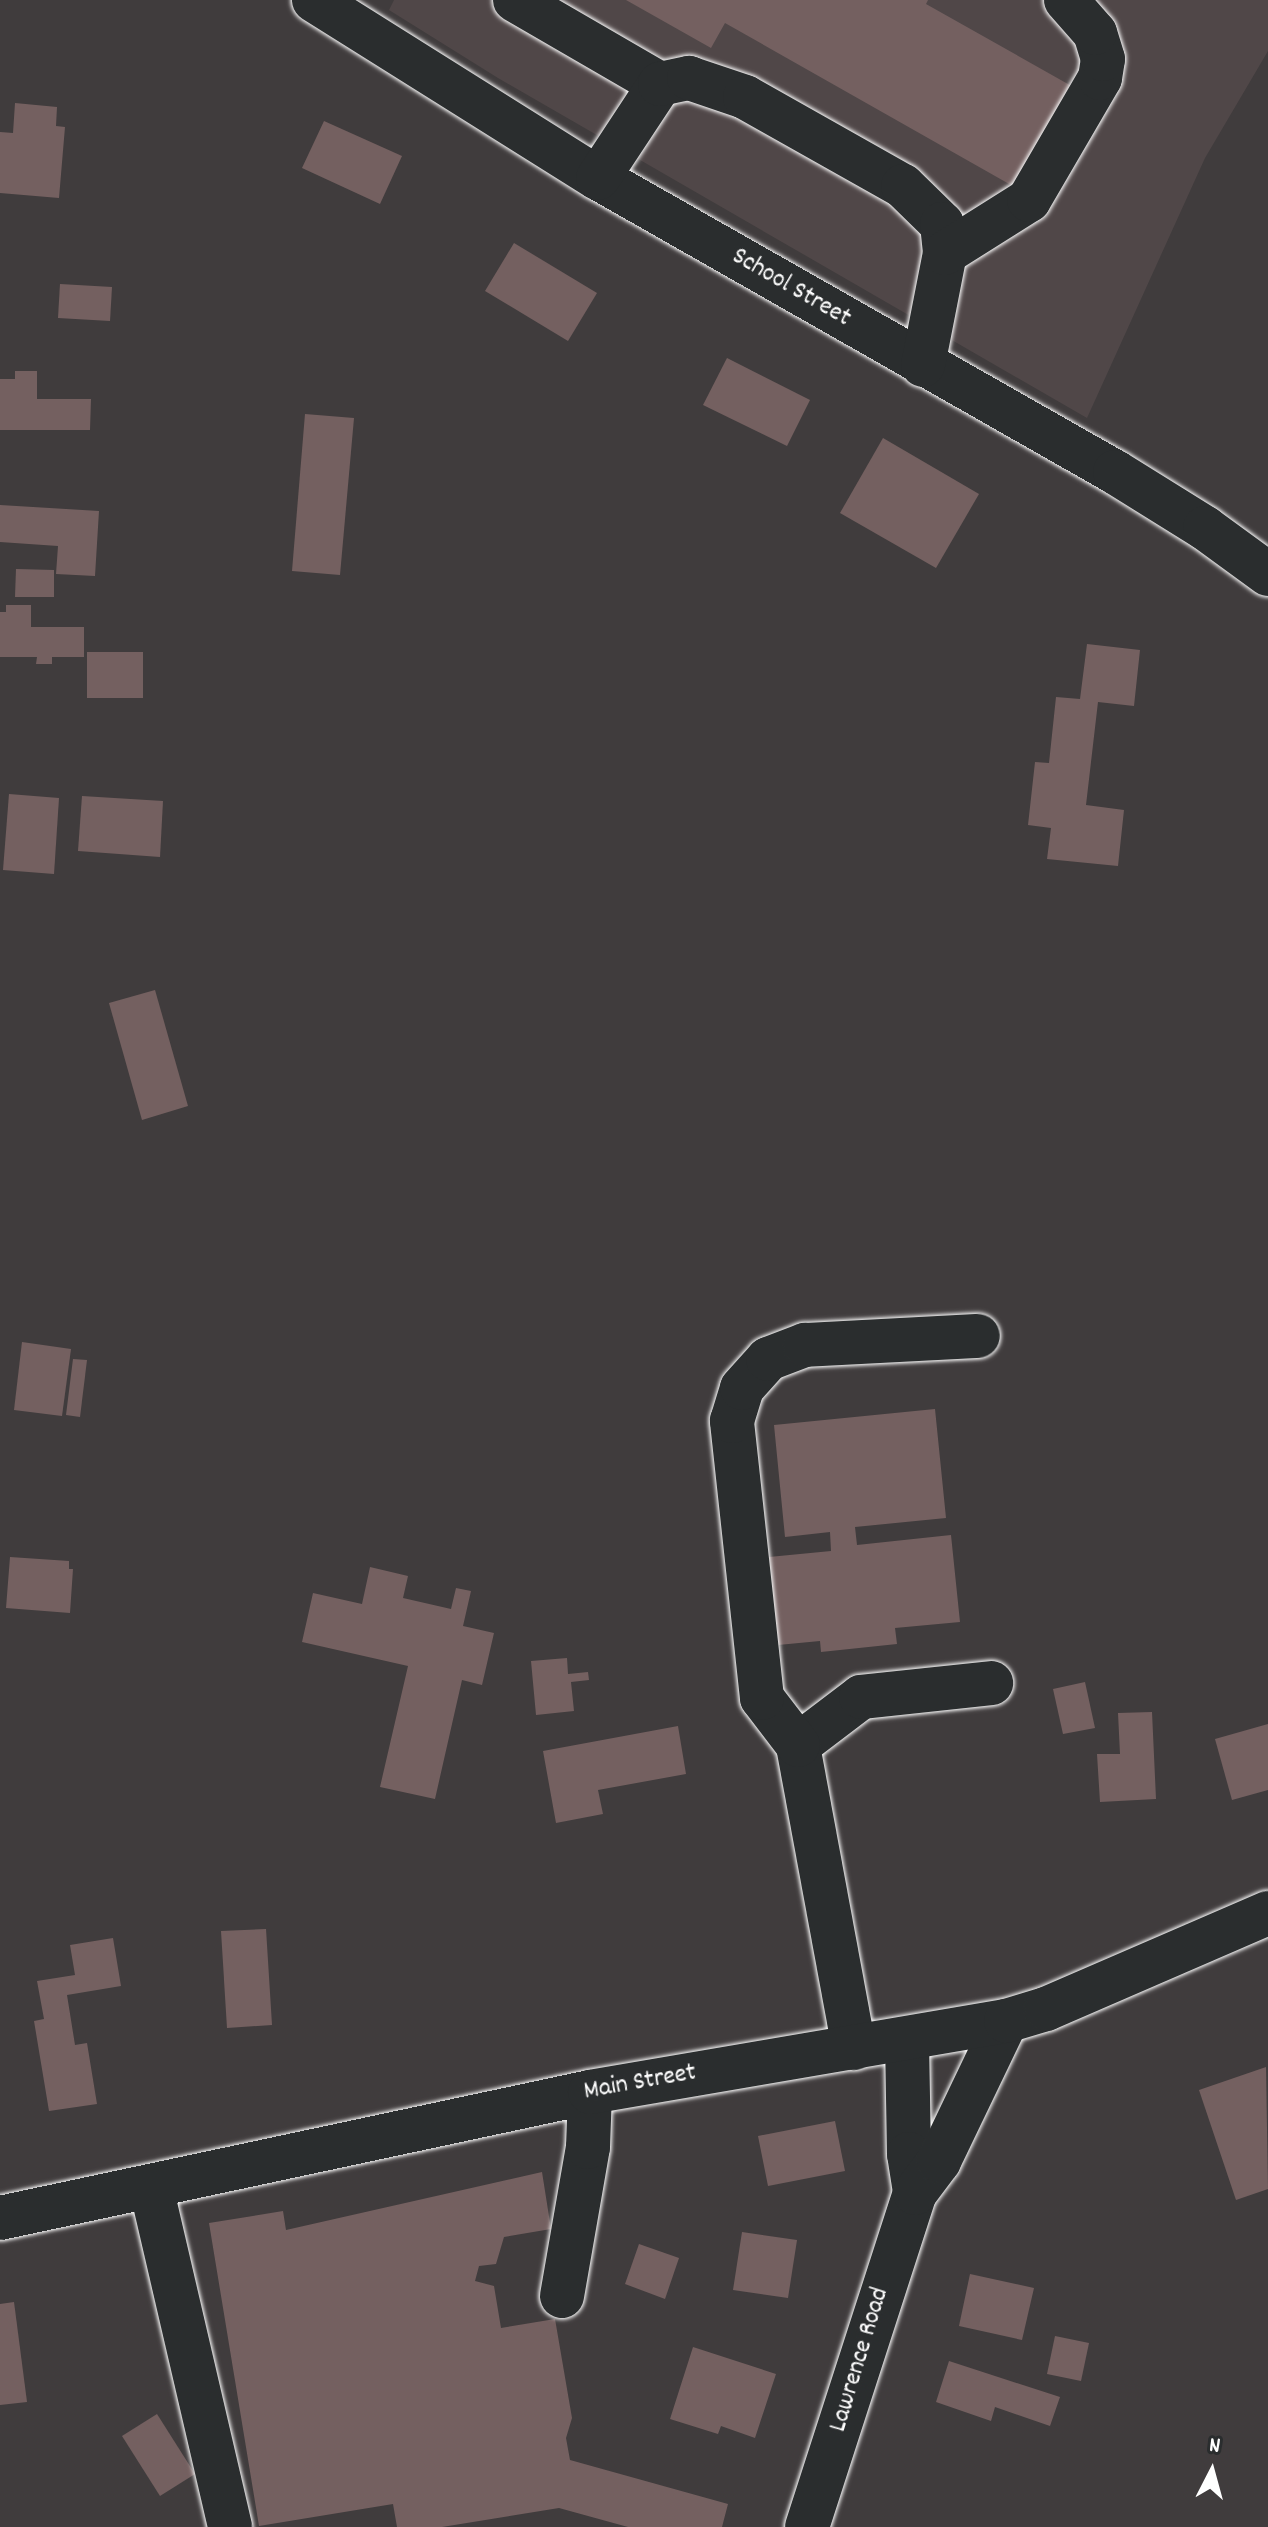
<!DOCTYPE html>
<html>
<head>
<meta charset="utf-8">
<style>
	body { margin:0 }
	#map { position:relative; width:1268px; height:2527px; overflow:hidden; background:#403c3d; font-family:Dekko,sans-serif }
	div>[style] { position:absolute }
	.built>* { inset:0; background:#504748 }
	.building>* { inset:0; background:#746060 }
	.roads { filter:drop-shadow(0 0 2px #fff) drop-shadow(0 0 2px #fff) }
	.minor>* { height:44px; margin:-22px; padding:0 22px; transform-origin:22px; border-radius:22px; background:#2a2d2e }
	.major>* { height:44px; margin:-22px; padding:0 22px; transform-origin:22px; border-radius:22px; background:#2a2d2e }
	span { translate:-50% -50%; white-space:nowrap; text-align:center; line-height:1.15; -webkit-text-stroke:8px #2a2d2e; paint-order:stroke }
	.street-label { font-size:26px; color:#fff }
	.north { position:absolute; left:1172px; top:2431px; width:80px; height:80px; -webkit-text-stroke:6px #2a2d2e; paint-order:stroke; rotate:6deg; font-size:22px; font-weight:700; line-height:32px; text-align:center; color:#fff }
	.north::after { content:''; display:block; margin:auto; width:28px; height:36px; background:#fff; clip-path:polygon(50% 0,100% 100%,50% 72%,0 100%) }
</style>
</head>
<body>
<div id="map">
	<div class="built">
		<i style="clip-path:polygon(394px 0,1268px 0,1268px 51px,1205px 158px,1087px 418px,498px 78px,389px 10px)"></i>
	</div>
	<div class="building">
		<i style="clip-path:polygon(626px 0,928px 0,926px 4px,1075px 88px,1018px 189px,725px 23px,711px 48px)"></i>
		<i style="clip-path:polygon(15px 103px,57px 107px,56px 126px,65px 127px,59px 198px,0 193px,0 132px,13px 133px)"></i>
		<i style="clip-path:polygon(324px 121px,402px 156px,380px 204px,302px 168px)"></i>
		<i style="clip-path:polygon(514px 243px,597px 293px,568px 341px,485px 291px)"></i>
		<i style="clip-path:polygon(60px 284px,112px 287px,110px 321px,58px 318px)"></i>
		<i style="clip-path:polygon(727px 358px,810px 400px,787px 446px,703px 405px)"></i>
		<i style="clip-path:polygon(15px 371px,37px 371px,37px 399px,91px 399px,90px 430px,0 430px,0 379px,15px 379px)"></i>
		<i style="clip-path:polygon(305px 414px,354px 418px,340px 575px,292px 571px)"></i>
		<i style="clip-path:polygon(883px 438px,979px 494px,936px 568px,840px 513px)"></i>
		<i style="clip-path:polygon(0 505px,99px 511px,95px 576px,56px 574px,58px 546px,0 542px)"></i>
		<i style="clip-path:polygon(16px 569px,54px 570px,54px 597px,15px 597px)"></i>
		<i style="clip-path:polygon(6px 605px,31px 605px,31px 627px,84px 627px,84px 657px,52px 657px,52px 664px,36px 664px,37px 657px,0 657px,0 612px,6px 612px)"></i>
		<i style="clip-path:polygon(1087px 644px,1140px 650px,1134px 706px,1098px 702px,1086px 805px,1124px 810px,1118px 866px,1047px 859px,1051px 828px,1028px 825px,1035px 762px,1049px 763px,1056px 697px,1080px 699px)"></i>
		<i style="clip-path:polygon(87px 652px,143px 652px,143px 698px,87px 698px)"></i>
		<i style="clip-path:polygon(9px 794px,59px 798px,54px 874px,3px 870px)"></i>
		<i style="clip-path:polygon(82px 796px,163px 801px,160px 857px,78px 851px)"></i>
		<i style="clip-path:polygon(155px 990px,188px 1106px,142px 1120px,109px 1003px)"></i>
		<i style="clip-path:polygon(22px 1342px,71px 1349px,62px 1416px,14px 1410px)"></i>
		<i style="clip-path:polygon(73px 1359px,87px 1360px,80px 1417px,66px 1415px)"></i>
		<i style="clip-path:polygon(935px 1409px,946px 1518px,855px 1527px,857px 1545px,951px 1535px,960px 1622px,895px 1628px,897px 1644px,821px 1652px,820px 1641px,778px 1645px,769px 1557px,831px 1551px,830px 1532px,785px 1537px,774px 1425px)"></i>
		<i style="clip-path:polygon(10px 1557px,69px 1561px,69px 1569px,73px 1569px,70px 1613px,6px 1608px)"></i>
		<i style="clip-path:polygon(370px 1567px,408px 1576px,403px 1598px,451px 1609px,456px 1588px,471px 1591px,463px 1626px,494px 1633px,482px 1685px,462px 1680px,435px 1799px,380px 1787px,408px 1666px,302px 1642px,313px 1593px,362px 1604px)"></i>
		<i style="clip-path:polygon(567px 1658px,568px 1674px,588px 1672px,589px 1680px,571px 1682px,574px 1711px,536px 1715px,531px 1661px)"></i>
		<i style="clip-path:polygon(1085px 1682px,1095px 1728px,1063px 1734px,1053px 1689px)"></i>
		<i style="clip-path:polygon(1152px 1712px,1156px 1799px,1100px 1802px,1097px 1754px,1120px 1754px,1118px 1713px)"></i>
		<i style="clip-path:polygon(1268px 1724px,1268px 1790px,1232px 1800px,1215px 1739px)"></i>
		<i style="clip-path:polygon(678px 1726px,686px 1774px,598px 1790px,603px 1814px,556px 1823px,543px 1751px)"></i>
		<i style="clip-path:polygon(266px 1929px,272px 2025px,227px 2028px,221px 1931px)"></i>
		<i style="clip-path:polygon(113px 1938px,121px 1986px,67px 1995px,75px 2045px,87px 2043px,97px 2104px,49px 2111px,34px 2021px,44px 2019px,37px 1981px,75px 1975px,70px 1945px)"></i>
		<i style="clip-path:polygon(1266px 2067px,1268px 2189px,1236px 2200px,1199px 2090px)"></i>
		<i style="clip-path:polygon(835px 2121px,845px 2171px,768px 2186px,758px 2136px)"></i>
		<i style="clip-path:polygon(542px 2172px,551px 2229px,504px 2237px,496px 2264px,479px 2266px,475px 2281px,494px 2286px,501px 2328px,555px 2319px,572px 2418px,566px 2438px,570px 2460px,728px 2504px,722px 2527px,628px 2527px,559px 2508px,442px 2527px,397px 2527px,393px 2504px,259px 2526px,209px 2223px,283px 2211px,286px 2230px)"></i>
		<i style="clip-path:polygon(742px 2232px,797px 2240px,788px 2298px,733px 2290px)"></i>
		<i style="clip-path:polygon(639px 2244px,679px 2258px,665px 2299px,625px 2284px)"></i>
		<i style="clip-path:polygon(970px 2274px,1034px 2288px,1022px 2340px,959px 2326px)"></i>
		<i style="clip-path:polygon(14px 2302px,27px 2402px,0 2405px,0 2304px)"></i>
		<i style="clip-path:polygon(1055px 2336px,1089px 2343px,1081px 2381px,1047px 2374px)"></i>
		<i style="clip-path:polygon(693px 2347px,776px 2374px,755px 2438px,721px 2426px,718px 2434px,670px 2419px)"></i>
		<i style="clip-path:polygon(949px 2361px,1060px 2397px,1050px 2426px,995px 2407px,991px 2421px,936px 2402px)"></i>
		<i style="clip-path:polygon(157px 2414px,195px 2474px,160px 2496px,122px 2436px)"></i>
	</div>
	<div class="roads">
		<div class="minor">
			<i style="left:314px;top:0;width:335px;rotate:32.1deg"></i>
			<i style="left:598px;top:178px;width:595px;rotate:29.63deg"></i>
			<i style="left:1115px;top:472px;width:106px;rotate:31.9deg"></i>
			<i style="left:1205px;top:528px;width:78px;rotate:36.1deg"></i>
			<i style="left:515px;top:0;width:168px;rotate:30.1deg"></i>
			<i style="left:598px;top:178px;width:113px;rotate:-56.6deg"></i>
			<i style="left:660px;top:84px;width:30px;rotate:-12deg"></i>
			<i style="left:689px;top:78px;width:59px;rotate:18.7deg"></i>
			<i style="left:745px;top:97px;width:181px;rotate:29.4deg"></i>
			<i style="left:903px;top:186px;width:54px;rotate:44.3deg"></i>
			<i style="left:942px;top:224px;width:29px;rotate:84deg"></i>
			<i style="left:945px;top:253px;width:114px;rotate:101.1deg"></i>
			<i style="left:945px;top:253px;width:99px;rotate:-32.2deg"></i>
			<i style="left:1029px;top:200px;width:141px;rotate:-59.8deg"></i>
			<i style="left:1100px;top:78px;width:19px;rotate:-81deg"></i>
			<i style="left:1103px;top:59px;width:27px;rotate:-107deg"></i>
			<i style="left:1095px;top:33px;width:44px;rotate:-131.3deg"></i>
			<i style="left:798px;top:1745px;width:79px;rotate:-37.3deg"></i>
			<i style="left:861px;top:1697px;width:131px;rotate:-6.1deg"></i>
			<i style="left:907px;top:2040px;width:114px;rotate:89deg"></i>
			<i style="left:909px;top:2154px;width:39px;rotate:81deg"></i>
			<i style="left:854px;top:2048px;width:308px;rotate:-100.5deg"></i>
			<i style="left:798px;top:1745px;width:59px;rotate:-127.5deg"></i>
			<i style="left:762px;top:1698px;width:279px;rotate:-96.2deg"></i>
			<i style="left:732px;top:1421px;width:34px;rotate:-73deg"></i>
			<i style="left:742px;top:1388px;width:39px;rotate:-48deg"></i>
			<i style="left:768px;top:1359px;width:40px;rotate:-21deg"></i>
			<i style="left:805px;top:1345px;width:173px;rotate:-3deg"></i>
			<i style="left:151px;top:2187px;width:349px;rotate:76.9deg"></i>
			<i style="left:562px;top:2296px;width:151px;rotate:-80.1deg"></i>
			<i style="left:588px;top:2147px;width:55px;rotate:-87.9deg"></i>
			<i style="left:807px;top:2527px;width:351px;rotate:-72.1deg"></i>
			<i style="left:915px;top:2193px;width:40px;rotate:-53deg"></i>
			<i style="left:939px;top:2161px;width:155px;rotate:-64.4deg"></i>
		</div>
		<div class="major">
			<i style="left:0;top:2218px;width:603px;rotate:-12.05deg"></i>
			<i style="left:590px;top:2092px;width:422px;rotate:-9.7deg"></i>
			<i style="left:1006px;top:2021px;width:42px;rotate:-16.7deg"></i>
			<i style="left:1046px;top:2009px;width:242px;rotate:-23.4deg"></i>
		</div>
	</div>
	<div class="street-label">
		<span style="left:791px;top:288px;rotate:30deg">School Street</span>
		<span style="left:640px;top:2083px;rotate:-10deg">Main Street</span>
		<span style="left:860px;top:2360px;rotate:-73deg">Lawrence Road</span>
	</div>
	<div class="north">N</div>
</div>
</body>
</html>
